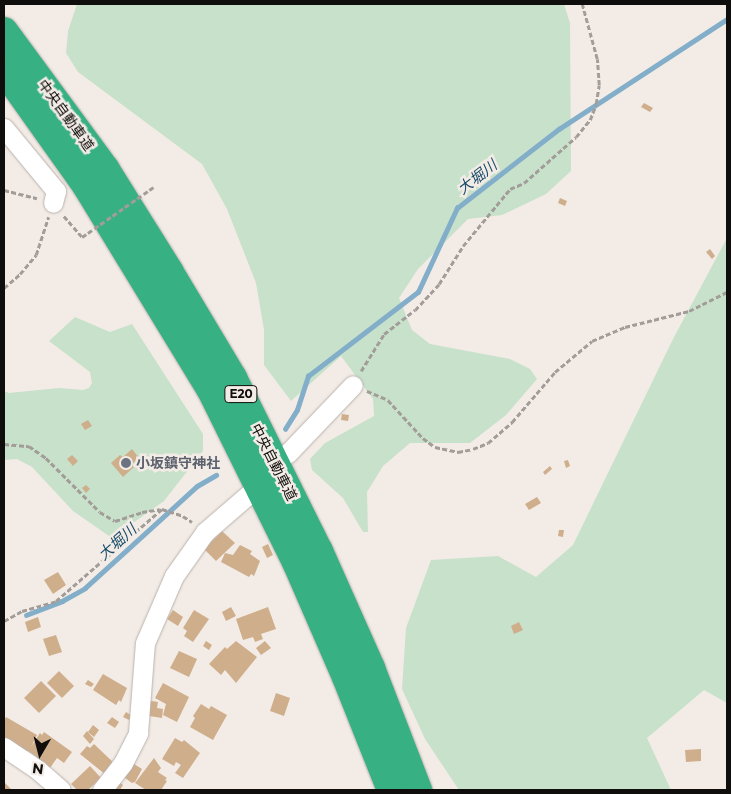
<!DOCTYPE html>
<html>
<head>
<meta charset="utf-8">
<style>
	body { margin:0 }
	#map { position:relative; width:731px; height:794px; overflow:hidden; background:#f3ece6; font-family:Montserrat,"Noto Sans JP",sans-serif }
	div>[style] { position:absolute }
	.green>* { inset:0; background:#c7e1cb }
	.stream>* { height:4.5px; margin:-2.25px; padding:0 2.25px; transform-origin:2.25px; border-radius:2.25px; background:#83aec9 }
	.building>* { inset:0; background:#cfae8b }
	.path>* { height:2.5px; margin-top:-1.25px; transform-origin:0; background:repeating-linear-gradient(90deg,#a29d98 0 5px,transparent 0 7.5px) }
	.roads { filter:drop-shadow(0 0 1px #b9b2ad) drop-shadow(0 0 1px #b9b2ad) }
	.minor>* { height:19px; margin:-9.5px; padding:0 9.5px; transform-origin:9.5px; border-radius:9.5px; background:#fff }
	.highway>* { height:28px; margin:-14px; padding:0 14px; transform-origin:14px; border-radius:14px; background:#37b084 }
	.path-bridge>* { height:2.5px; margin-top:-1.25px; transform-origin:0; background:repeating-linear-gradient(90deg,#a29d98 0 5px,transparent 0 7.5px) }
	.dots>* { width:14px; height:14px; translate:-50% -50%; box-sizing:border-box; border:2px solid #f3ece6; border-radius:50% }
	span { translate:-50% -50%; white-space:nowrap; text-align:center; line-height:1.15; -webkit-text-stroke:5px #f3ece6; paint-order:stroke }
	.shield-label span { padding:1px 4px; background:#f3ece6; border:1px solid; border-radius:4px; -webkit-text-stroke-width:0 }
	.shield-label { font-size:12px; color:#100e0c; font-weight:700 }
	.street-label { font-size:14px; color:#100e0c }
	.worship-label { font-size:14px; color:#5b616d; font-weight:700 }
	.left { translate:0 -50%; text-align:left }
	.water-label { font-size:15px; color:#174c69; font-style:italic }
	.frame { position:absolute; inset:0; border:5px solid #100e0c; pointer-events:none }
	.north { position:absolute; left:15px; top:729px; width:50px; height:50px; -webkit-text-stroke:4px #f3ece6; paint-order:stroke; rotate:188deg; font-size:14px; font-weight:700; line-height:20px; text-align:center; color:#100e0c }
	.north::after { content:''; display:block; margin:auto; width:18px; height:22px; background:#100e0c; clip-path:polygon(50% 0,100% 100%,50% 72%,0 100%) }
</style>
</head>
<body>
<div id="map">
	<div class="green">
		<i style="clip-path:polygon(77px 4px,564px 4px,570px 23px,571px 171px,546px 194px,502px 215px,468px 219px,418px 269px,399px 298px,412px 330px,430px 344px,510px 359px,530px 369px,537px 379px,506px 415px,470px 443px,410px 443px,383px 466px,367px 492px,368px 532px,363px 532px,343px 498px,312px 470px,310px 459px,325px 443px,374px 416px,373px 399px,341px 356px,291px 401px,264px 365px,264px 330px,256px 283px,227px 209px,202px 164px,78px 72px,66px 53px,68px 31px)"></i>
		<i style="clip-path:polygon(727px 238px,727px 703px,704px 690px,647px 738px,671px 790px,459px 790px,425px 739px,402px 689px,406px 628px,431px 560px,498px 556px,536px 577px,573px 545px,673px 339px)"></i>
		<i style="clip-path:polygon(75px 317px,110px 332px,132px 324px,203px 434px,203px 451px,164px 501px,112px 538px,73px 511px,32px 467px,17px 459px,4px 460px,4px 391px,9px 393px,59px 388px,83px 390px,89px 388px,92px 383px,90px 372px,49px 341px)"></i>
	</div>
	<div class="stream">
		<i style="left:285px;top:429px;width:22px;rotate:-58deg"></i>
		<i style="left:297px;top:410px;width:36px;rotate:-72deg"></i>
		<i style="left:308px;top:376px;width:138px;rotate:-37.4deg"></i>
		<i style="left:418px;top:292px;width:93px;rotate:-65.1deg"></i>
		<i style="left:457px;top:208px;width:129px;rotate:-37.8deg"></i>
		<i style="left:559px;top:129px;width:201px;rotate:-33.2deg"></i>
		<i style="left:26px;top:615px;width:39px;rotate:-21deg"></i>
		<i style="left:62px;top:601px;width:26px;rotate:-29deg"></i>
		<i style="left:85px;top:588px;width:151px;rotate:-42.3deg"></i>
		<i style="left:197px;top:486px;width:22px;rotate:-30deg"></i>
	</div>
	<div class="building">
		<i style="clip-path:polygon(644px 103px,653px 108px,650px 112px,641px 107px)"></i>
		<i style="clip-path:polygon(560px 198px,567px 201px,565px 206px,558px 203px)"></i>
		<i style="clip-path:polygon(710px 249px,715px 256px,712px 259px,706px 252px)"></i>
		<i style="clip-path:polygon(342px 414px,349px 415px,348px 421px,341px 420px)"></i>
		<i style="clip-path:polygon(88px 420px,92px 426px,85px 430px,81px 424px)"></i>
		<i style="clip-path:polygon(132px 449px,139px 458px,132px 464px,134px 467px,123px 477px,111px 463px,120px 455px,123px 457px)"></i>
		<i style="clip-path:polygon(72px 455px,78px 461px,73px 466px,67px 459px)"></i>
		<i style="clip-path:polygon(568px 460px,570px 466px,566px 468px,564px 461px)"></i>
		<i style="clip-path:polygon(550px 466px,552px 469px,545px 475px,543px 472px)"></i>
		<i style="clip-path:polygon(86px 485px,90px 489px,86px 493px,82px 488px)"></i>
		<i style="clip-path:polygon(537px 497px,541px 503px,529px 510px,525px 504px)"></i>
		<i style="clip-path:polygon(559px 530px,564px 530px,563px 537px,558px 536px)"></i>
		<i style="clip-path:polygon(222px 531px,235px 543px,216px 561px,204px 549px)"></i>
		<i style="clip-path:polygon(268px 544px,273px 555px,267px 558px,262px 547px)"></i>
		<i style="clip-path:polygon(240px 545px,252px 551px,250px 554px,260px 561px,254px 576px,251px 574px,249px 577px,221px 562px,225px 553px,233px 555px)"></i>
		<i style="clip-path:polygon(58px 572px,66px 585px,53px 594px,44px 580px)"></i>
		<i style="clip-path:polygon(231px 607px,236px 616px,226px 621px,222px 612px)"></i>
		<i style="clip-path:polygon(268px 607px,276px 629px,261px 634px,263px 639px,255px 642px,253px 637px,243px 640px,236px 619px)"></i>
		<i style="clip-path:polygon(173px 610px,183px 617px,178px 626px,167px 619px)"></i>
		<i style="clip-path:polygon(194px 610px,209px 619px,193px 642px,184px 636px,187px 631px,183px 628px)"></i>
		<i style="clip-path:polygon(38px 617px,41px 627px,28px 632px,25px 622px)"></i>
		<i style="clip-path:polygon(519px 622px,523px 630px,514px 634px,511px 626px)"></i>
		<i style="clip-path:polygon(56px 635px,62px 652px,49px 656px,43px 639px)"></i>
		<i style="clip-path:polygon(206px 641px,212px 645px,209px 650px,203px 646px)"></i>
		<i style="clip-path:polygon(236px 641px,257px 657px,236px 683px,225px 670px,221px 675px,209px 664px,225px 647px,227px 649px)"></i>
		<i style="clip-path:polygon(265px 641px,271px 648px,261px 655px,256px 648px)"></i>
		<i style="clip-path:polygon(179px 651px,197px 659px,189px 677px,170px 668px)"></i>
		<i style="clip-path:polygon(59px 671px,74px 686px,62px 698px,47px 683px)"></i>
		<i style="clip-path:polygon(103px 674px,127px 688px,121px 702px,119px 700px,116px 705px,93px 690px)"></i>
		<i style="clip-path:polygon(88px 680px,94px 684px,91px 687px,85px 684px)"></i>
		<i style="clip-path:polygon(41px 681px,56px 696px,39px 713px,24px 698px)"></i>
		<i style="clip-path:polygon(163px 683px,189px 697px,177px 722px,163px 715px,166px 704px,155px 698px)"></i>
		<i style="clip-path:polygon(276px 693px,290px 698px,284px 716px,270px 711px)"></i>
		<i style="clip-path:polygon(145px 700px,158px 702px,157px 708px,163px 709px,162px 718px,143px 715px)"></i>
		<i style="clip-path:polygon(201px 704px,209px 709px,211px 706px,227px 715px,213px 740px,190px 727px,195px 718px,193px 716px)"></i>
		<i style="clip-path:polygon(126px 712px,132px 716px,129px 720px,123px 717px)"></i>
		<i style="clip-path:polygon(6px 717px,37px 735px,31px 747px,40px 733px,42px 735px,44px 732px,72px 752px,64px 763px,57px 758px,50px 768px,36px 759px,37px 757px,28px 751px,26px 753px,4px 739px,4px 721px)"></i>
		<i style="clip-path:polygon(112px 717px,119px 722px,115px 728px,107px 723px)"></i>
		<i style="clip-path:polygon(93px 725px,99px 730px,94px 737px,88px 732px)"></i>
		<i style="clip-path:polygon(87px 731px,94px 739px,90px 744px,83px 736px)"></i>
		<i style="clip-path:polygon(175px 738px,182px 742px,184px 740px,200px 753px,183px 778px,175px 773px,181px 765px,176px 762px,174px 766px,162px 759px)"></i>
		<i style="clip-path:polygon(94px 744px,115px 764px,106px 775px,80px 754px,87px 746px,90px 748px)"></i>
		<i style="clip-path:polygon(701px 749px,701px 761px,686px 762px,685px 750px)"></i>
		<i style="clip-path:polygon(154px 758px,161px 768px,158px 772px,167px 778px,165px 780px,167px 781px,161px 790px,146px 790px,135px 783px)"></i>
		<i style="clip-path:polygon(131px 762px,142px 769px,135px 782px,132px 783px,121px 775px)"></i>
		<i style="clip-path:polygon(90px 766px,101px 778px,88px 790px,77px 790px,71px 784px)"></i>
		<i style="clip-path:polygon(4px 782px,12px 790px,4px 790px)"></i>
		<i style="clip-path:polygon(119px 782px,123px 785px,120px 790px,115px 789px)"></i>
	</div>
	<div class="path">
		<i style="left:4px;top:190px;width:34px;rotate:14deg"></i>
		<i style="left:64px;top:216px;width:28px;rotate:49deg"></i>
		<i style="left:4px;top:288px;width:21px;rotate:-41deg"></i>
		<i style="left:20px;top:274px;width:25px;rotate:-50deg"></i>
		<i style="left:36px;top:255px;width:40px;rotate:-72deg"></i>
		<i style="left:361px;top:371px;width:44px;rotate:-58.1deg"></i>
		<i style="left:384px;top:334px;width:39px;rotate:-38deg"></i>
		<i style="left:415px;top:310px;width:35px;rotate:-47deg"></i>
		<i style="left:439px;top:284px;width:45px;rotate:-57.7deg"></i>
		<i style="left:463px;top:246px;width:74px;rotate:-50.5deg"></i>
		<i style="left:510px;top:189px;width:15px;rotate:-23deg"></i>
		<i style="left:524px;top:183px;width:69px;rotate:-41.5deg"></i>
		<i style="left:576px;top:137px;width:22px;rotate:-51deg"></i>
		<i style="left:590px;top:120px;width:17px;rotate:-69deg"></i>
		<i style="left:596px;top:104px;width:19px;rotate:-81deg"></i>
		<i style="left:599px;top:85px;width:26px;rotate:-94deg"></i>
		<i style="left:597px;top:59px;width:57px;rotate:-105.3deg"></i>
		<i style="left:367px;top:391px;width:23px;rotate:23deg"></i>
		<i style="left:388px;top:400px;width:52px;rotate:47.4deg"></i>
		<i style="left:423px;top:438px;width:15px;rotate:37deg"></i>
		<i style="left:435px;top:447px;width:24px;rotate:12deg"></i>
		<i style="left:458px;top:452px;width:15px;rotate:-11deg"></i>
		<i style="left:473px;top:449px;width:16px;rotate:-22deg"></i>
		<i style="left:488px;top:443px;width:32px;rotate:-41deg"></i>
		<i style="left:512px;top:422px;width:66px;rotate:-49.3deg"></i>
		<i style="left:555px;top:372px;width:48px;rotate:-40deg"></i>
		<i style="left:592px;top:341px;width:36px;rotate:-23deg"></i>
		<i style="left:625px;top:327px;width:66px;rotate:-14deg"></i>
		<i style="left:689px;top:311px;width:42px;rotate:-26.6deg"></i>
		<i style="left:4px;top:444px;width:25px;rotate:5deg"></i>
		<i style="left:29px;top:446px;width:21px;rotate:35deg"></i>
		<i style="left:46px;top:458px;width:76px;rotate:45deg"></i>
		<i style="left:100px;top:512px;width:17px;rotate:31deg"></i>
		<i style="left:115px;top:521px;width:28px;rotate:-18deg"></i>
		<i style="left:142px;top:512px;width:18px;rotate:-9deg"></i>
		<i style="left:4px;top:621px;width:21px;rotate:-29deg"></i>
		<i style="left:22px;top:611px;width:35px;rotate:-16deg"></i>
		<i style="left:56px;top:601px;width:140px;rotate:-41deg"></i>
		<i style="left:162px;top:509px;width:22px;rotate:18deg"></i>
		<i style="left:183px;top:516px;width:11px;rotate:34deg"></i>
	</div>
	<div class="roads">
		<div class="minor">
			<i style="left:4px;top:128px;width:82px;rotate:50.5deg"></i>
			<i style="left:56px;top:191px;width:12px;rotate:104deg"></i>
			<i style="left:287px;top:454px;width:95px;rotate:-46.3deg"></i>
			<i style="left:4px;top:747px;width:41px;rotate:34.1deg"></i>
			<i style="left:38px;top:770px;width:30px;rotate:41deg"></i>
			<i style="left:102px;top:790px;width:34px;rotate:-52deg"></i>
			<i style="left:123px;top:763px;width:34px;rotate:-63deg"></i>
			<i style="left:138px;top:733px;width:90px;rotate:-85.6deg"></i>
			<i style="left:145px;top:643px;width:73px;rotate:-66.6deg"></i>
			<i style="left:174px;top:576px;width:54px;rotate:-54.8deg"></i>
			<i style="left:205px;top:532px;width:58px;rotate:-40.8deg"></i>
		</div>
		<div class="highway">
			<i style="left:4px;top:31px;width:172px;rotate:53.7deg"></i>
			<i style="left:106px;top:170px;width:119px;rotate:58deg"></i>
			<i style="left:169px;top:271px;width:125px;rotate:59.1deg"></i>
			<i style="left:233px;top:378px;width:193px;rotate:63.6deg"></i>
			<i style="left:319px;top:551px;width:128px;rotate:66deg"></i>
			<i style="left:371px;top:668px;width:131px;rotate:68.9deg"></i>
			<i style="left:4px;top:70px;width:143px;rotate:54.6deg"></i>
			<i style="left:87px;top:187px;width:238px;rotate:58.6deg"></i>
			<i style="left:211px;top:390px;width:192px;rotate:63.7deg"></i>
			<i style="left:296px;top:562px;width:125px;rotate:66.5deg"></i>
			<i style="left:346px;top:677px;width:122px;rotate:68.3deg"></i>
		</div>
	</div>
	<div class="path-bridge">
		<i style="left:82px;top:237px;width:89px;rotate:-34.9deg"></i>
	</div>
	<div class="dots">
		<i style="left:126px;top:463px;background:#6b7280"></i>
	</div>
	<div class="shield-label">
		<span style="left:241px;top:394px">E20</span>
	</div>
	<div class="street-label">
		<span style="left:66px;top:115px;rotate:54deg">中央自動車道</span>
		<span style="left:274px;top:462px;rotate:63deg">中央自動車道</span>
	</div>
	<div class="worship-label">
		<span class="left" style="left:136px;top:463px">小坂鎮守神社</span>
	</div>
	<div class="water-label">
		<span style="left:477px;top:177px;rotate:-38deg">大堀川</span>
		<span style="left:117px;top:542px;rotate:-42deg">大堀川</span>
	</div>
	<div class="frame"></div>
	<div class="north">N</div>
</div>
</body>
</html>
